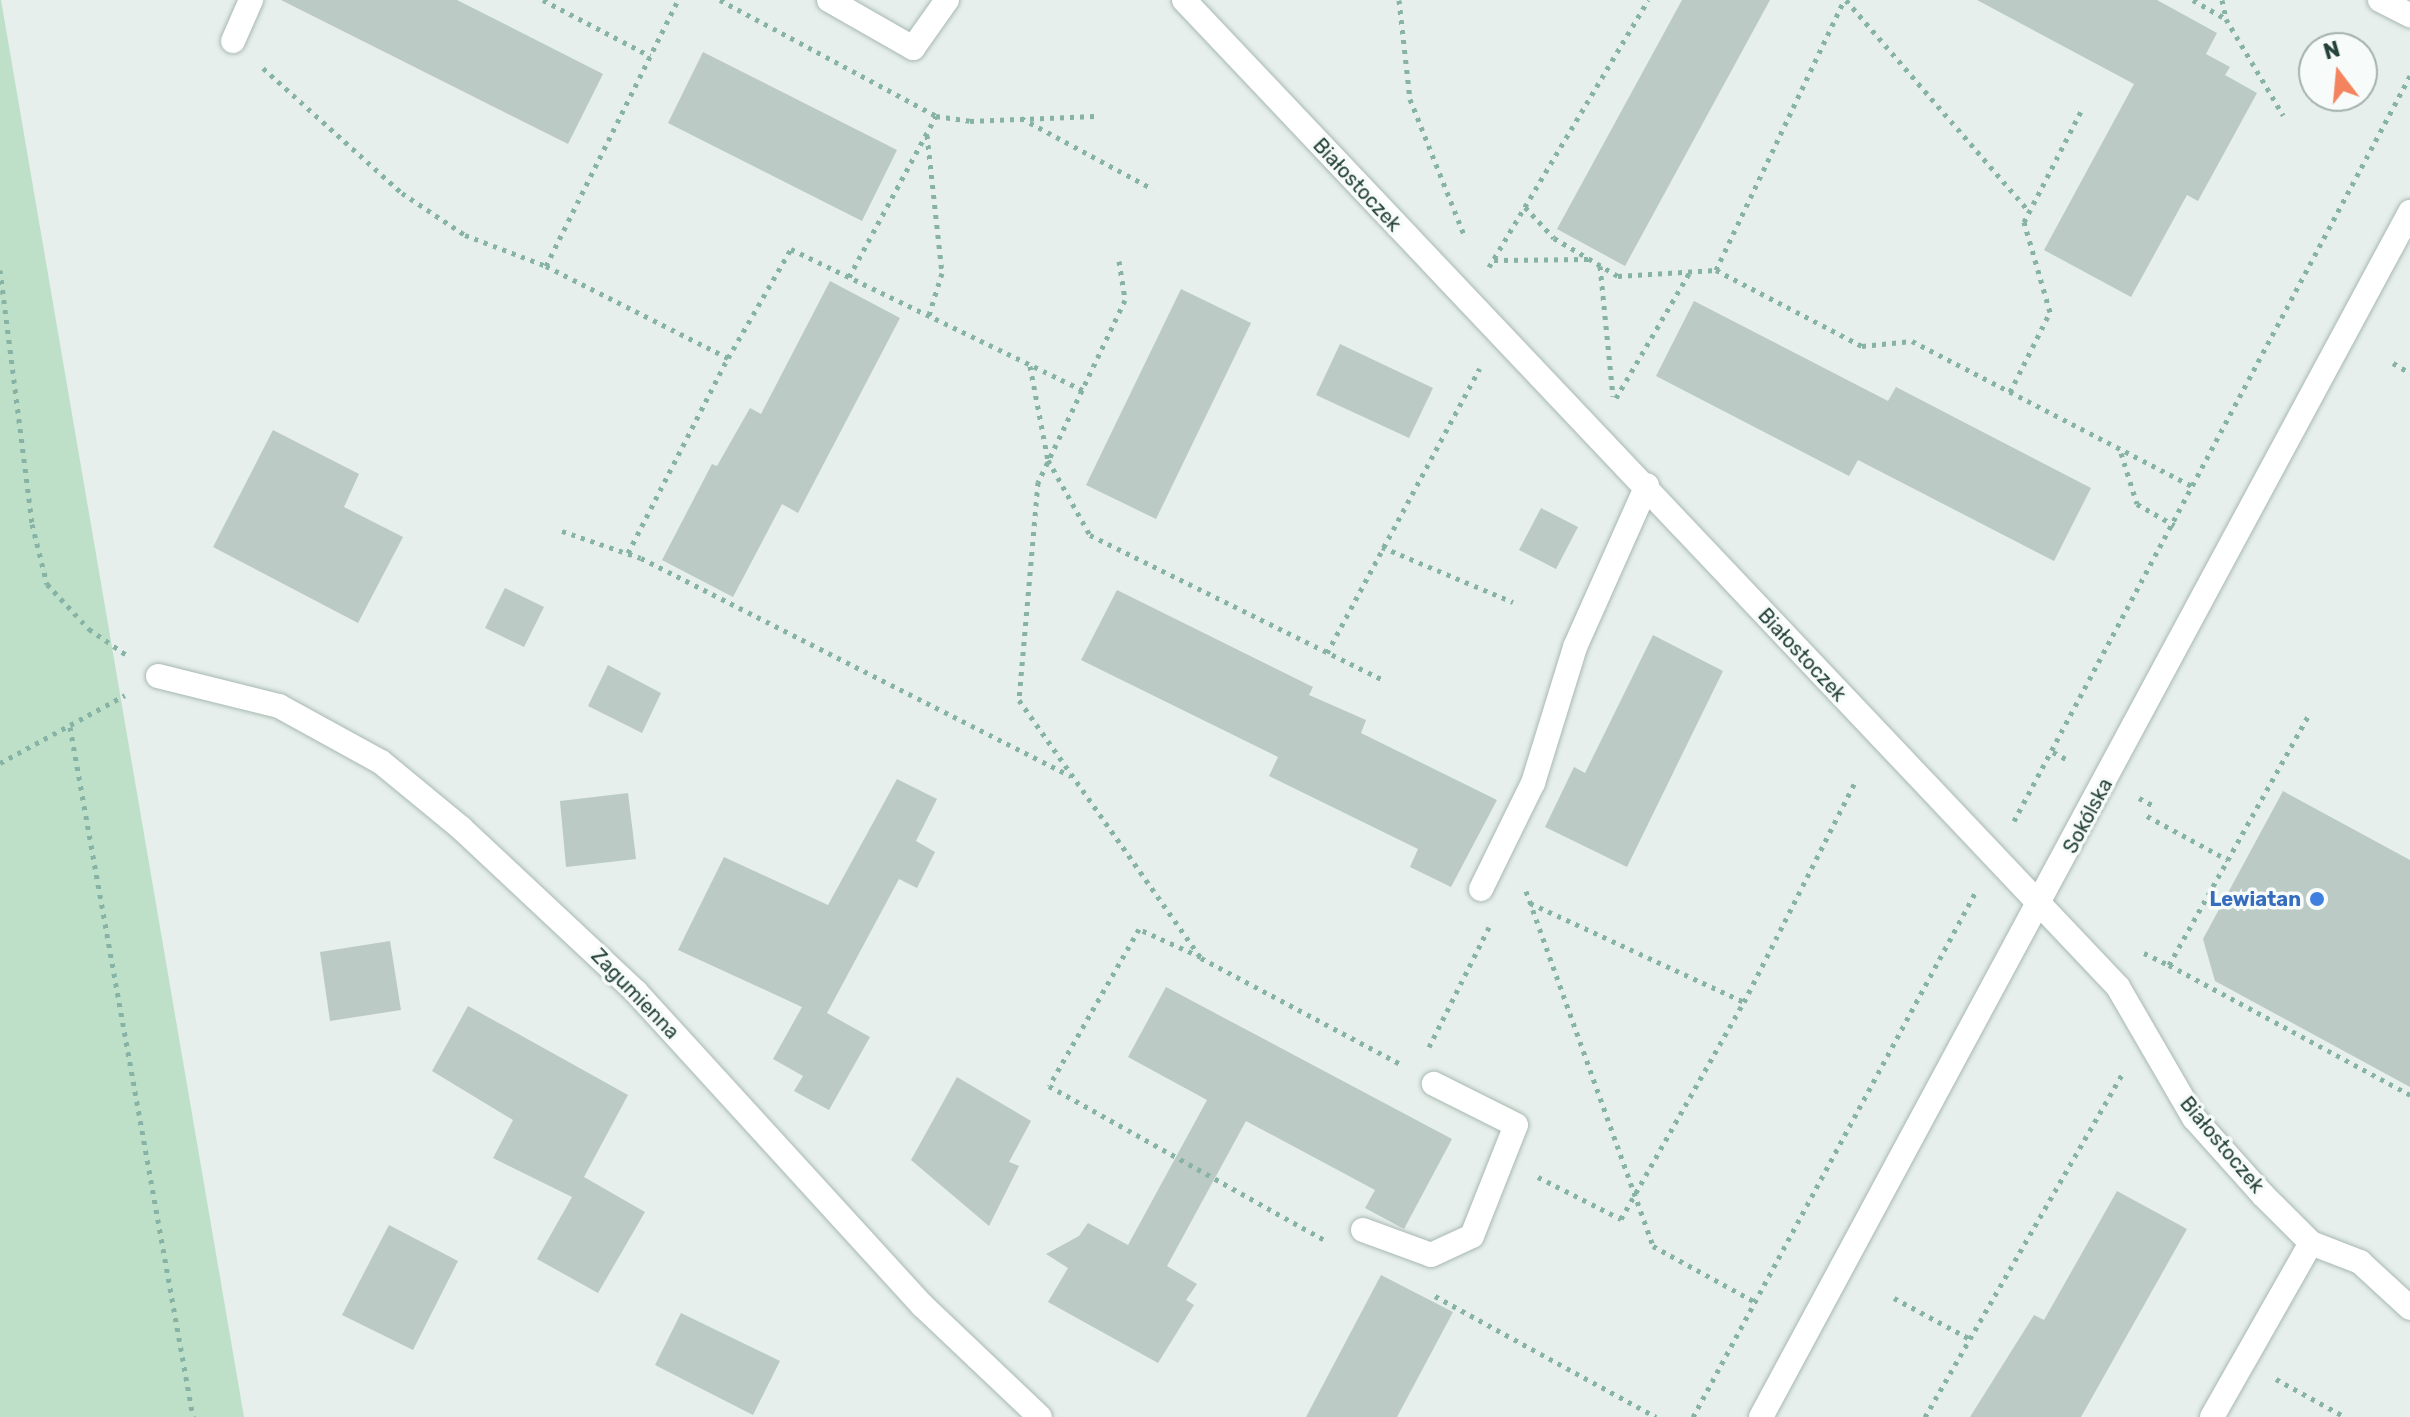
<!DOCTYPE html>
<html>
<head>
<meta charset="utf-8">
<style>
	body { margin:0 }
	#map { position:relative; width:2410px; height:1417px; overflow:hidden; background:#e6efeb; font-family:Rubik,sans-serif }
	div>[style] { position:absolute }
	.green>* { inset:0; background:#bfe0c8 }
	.building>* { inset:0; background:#bbcac4 }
	.path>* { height:5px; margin-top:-2.5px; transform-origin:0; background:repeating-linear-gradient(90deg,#86b3a5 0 4px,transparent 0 10px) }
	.roads { filter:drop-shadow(0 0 2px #a8b8b2) drop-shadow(0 0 2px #a8b8b2) }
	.service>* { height:24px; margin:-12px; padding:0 12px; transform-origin:12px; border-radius:12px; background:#fff }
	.minor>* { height:24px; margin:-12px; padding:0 12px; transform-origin:12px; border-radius:12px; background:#fff }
	.dots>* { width:22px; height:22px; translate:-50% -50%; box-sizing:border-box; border:4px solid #f7fbf9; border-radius:50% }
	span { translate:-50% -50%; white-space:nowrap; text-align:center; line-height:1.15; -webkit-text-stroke:7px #f7fbf9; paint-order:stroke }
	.street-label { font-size:20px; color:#24423a }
	.shop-label { font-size:20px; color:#366cbe; font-weight:700 }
	.right { translate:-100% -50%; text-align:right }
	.north { position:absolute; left:2298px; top:32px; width:80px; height:80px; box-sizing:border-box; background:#f7fbf9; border:2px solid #a3b1ad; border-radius:50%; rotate:344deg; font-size:22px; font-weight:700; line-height:32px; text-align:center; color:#24423a }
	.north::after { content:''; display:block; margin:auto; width:28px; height:36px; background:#f4845f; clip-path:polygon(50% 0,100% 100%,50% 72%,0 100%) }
</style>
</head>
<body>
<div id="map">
	<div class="green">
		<i style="clip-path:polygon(0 0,1px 0,244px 1417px,0 1417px)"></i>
	</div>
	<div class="building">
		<i style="clip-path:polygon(281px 0,457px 0,603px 74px,568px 144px)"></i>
		<i style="clip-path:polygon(1682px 0,1770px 0,1625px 266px,1557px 229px)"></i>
		<i style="clip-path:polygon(1977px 0,2157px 0,2217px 33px,2206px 54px,2230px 67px,2225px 75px,2257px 93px,2198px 201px,2187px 195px,2131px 297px,2044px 250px,2134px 84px)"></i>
		<i style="clip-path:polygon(703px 52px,897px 150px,862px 221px,668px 123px)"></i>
		<i style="clip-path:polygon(830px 281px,900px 318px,798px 513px,782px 504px,733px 597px,662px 560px,712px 464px,717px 466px,750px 408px,761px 414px)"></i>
		<i style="clip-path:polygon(1181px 289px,1251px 323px,1156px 519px,1086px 485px)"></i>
		<i style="clip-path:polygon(1694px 301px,1888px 401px,1896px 387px,2091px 488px,2054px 561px,1858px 460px,1849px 476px,1656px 376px)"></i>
		<i style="clip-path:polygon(1340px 344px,1433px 388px,1409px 438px,1316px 395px)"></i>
		<i style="clip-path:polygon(273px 430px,359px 474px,344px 507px,403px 537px,358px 623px,213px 547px)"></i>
		<i style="clip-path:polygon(1541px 508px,1578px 527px,1556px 569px,1519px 550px)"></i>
		<i style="clip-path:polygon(505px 588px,544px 607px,524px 647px,485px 628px)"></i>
		<i style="clip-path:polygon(1117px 590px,1313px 687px,1309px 695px,1366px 720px,1361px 733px,1497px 800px,1451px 887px,1410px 867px,1418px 849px,1269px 776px,1278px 757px,1081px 660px)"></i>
		<i style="clip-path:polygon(1653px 635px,1723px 671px,1627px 867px,1545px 827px,1574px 767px,1585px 773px)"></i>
		<i style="clip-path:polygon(608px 665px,661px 693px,642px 733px,588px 706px)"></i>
		<i style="clip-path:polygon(897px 779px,937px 799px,916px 841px,935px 852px,917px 888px,899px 879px,827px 1013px,870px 1037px,829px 1110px,794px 1091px,803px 1076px,773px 1059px,802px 1007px,678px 950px,724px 857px,828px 905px)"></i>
		<i style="clip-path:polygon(2283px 791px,2410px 860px,2410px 1087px,2215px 981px,2203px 939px)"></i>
		<i style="clip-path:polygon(628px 793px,636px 859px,566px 867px,560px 801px)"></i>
		<i style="clip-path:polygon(390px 941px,401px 1010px,330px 1021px,320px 952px)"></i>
		<i style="clip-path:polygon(1166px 987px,1452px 1139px,1404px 1229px,1365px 1208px,1375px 1190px,1246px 1121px,1167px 1266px,1197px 1284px,1186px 1300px,1194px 1305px,1158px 1363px,1048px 1302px,1068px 1268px,1046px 1254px,1079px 1236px,1088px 1223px,1128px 1245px,1207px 1100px,1128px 1057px)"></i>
		<i style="clip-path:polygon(468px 1006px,628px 1095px,584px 1177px,645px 1212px,598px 1293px,537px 1259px,572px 1197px,493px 1158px,513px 1120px,432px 1071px)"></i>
		<i style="clip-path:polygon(957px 1077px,1031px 1121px,1009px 1162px,1019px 1166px,989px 1226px,911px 1160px)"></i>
		<i style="clip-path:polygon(2117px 1191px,2187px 1229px,2081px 1417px,1970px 1417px,2034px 1315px,2044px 1320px)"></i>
		<i style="clip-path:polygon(389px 1225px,458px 1261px,413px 1350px,342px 1315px)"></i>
		<i style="clip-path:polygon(1381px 1275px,1453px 1312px,1397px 1417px,1306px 1417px)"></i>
		<i style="clip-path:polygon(681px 1313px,780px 1361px,753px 1415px,655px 1365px)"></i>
	</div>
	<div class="path">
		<i style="left:543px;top:0;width:121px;rotate:27.6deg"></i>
		<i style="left:720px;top:0;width:245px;rotate:28.2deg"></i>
		<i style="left:1399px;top:0;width:100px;rotate:83.7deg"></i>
		<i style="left:1410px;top:99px;width:146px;rotate:68.3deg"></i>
		<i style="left:1846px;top:0;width:279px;rotate:49.1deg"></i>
		<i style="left:2193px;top:0;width:38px;rotate:30deg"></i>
		<i style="left:2222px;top:0;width:19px;rotate:78deg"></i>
		<i style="left:2226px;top:19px;width:112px;rotate:59.3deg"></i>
		<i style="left:263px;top:68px;width:187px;rotate:42deg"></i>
		<i style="left:402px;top:193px;width:76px;rotate:33.7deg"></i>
		<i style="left:465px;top:235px;width:87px;rotate:20.9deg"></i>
		<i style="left:546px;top:266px;width:204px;rotate:26.8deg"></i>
		<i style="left:728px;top:358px;width:126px;rotate:-60deg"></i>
		<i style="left:791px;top:249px;width:326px;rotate:25.8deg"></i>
		<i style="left:1021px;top:118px;width:150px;rotate:28.3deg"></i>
		<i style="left:927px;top:135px;width:139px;rotate:83.8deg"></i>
		<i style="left:942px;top:273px;width:44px;rotate:107.2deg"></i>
		<i style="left:1525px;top:207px;width:42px;rotate:46.9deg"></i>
		<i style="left:1554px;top:238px;width:74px;rotate:30.7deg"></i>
		<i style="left:1618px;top:276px;width:98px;rotate:-3.5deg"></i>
		<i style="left:1716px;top:270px;width:165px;rotate:27.5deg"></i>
		<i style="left:1862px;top:346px;width:50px;rotate:-5.7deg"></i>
		<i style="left:1912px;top:341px;width:318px;rotate:27.4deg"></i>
		<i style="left:1494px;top:260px;width:94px;rotate:-0.6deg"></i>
		<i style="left:1119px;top:261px;width:39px;rotate:81deg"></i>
		<i style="left:1125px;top:300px;width:202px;rotate:115.5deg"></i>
		<i style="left:1038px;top:482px;width:219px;rotate:95deg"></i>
		<i style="left:1019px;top:700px;width:316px;rotate:54.8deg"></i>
		<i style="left:1201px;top:958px;width:228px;rotate:28deg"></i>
		<i style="left:546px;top:266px;width:297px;rotate:-63.6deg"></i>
		<i style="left:1600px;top:266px;width:131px;rotate:84.3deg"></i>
		<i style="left:1489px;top:267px;width:311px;rotate:-59.2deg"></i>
		<i style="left:0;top:270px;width:256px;rotate:82.8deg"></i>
		<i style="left:32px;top:524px;width:62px;rotate:76deg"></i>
		<i style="left:47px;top:584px;width:62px;rotate:47deg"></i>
		<i style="left:89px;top:629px;width:47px;rotate:34.7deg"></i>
		<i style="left:1716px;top:270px;width:299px;rotate:-64.6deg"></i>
		<i style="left:849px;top:277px;width:183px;rotate:-61.6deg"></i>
		<i style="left:936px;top:116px;width:34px;rotate:8deg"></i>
		<i style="left:970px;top:121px;width:125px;rotate:-2.3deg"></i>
		<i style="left:2393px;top:363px;width:20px;rotate:30deg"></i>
		<i style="left:1030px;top:366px;width:96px;rotate:79.2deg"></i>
		<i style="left:1048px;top:460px;width:86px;rotate:60.8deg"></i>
		<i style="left:1090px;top:535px;width:325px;rotate:26.3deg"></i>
		<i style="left:2010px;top:392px;width:89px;rotate:-63.4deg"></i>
		<i style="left:2050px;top:312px;width:94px;rotate:-106.1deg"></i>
		<i style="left:2024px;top:222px;width:127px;rotate:-62.8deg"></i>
		<i style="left:1616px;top:398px;width:146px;rotate:-59.6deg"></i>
		<i style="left:2121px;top:453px;width:53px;rotate:72.6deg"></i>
		<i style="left:2137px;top:504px;width:43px;rotate:29.6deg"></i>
		<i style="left:562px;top:531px;width:83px;rotate:18.9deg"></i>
		<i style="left:641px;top:558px;width:482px;rotate:26.9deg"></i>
		<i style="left:1382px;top:547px;width:142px;rotate:22.8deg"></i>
		<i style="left:628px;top:553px;width:219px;rotate:-62.9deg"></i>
		<i style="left:1327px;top:653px;width:323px;rotate:-61.8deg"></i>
		<i style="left:70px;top:727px;width:701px;rotate:79.89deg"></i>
		<i style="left:2053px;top:752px;width:19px;rotate:28deg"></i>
		<i style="left:0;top:763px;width:142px;rotate:-28.5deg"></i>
		<i style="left:2139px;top:798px;width:15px;rotate:28deg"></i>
		<i style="left:2147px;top:816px;width:92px;rotate:28.5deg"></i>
		<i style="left:2014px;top:821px;width:844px;rotate:-62.01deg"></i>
		<i style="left:1526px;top:891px;width:377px;rotate:70.3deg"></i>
		<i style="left:1653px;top:1246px;width:119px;rotate:28.7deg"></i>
		<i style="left:1530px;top:903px;width:236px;rotate:24.8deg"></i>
		<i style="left:2144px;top:953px;width:28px;rotate:26deg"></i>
		<i style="left:2169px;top:965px;width:287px;rotate:-60.8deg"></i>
		<i style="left:1201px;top:957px;width:68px;rotate:-155.7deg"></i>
		<i style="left:1139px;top:929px;width:181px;rotate:119.8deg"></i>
		<i style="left:1049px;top:1086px;width:317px;rotate:29.2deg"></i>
		<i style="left:2169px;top:965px;width:274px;rotate:28.3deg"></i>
		<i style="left:1429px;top:1047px;width:134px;rotate:-63.4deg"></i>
		<i style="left:1538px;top:1177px;width:93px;rotate:26.8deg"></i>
		<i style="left:1621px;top:1219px;width:249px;rotate:-60.5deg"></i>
		<i style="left:1744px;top:1002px;width:246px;rotate:-63.2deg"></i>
		<i style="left:1435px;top:1296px;width:252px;rotate:28.7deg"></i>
		<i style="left:1894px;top:1298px;width:86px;rotate:28.3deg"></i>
		<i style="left:2276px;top:1379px;width:79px;rotate:28.8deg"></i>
		<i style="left:1693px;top:1417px;width:595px;rotate:-61.71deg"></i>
		<i style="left:1925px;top:1417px;width:396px;rotate:-60.1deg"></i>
	</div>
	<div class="roads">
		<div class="service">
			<i style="left:829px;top:0;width:97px;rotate:29.7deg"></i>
			<i style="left:913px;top:48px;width:59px;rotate:-54.7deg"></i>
			<i style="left:1481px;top:889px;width:118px;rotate:-63.9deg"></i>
			<i style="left:1533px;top:783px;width:142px;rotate:-72.8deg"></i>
			<i style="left:1575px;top:647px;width:177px;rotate:-66deg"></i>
			<i style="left:1363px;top:1230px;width:72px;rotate:20.2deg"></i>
			<i style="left:1431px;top:1255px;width:45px;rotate:-24.9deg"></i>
			<i style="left:1472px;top:1236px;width:119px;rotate:-68.4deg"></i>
			<i style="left:1516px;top:1125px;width:92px;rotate:-153.4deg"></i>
		</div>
		<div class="minor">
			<i style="left:1184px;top:0;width:1359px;rotate:46.58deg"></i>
			<i style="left:2118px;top:987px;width:151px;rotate:59.9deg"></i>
			<i style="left:2194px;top:1118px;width:103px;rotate:48.1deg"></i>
			<i style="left:2263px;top:1195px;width:68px;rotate:45deg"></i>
			<i style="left:2311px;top:1243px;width:53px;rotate:21.2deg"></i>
			<i style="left:2360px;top:1262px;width:68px;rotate:42.6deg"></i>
			<i style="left:2380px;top:0;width:34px;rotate:27deg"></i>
			<i style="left:233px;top:41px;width:45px;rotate:-66.3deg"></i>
			<i style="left:158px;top:676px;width:125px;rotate:13.9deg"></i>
			<i style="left:279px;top:706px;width:116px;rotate:28.8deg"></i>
			<i style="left:381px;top:762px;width:104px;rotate:39.5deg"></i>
			<i style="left:461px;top:828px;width:240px;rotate:43.1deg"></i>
			<i style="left:636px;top:992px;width:425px;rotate:47.6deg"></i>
			<i style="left:923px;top:1306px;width:161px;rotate:43.5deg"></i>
			<i style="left:1761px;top:1417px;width:1369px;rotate:-61.69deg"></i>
			<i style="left:2212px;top:1417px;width:200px;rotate:-60.4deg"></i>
		</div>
	</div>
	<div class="dots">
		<i style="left:2317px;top:899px;background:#3f7fe0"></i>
	</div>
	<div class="street-label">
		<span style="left:1357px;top:185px;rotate:47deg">Białostoczek</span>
		<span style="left:1802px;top:655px;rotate:47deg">Białostoczek</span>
		<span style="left:2088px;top:816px;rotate:-62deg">Sokólska</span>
		<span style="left:635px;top:994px;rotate:46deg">Zagumienna</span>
		<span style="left:2222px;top:1145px;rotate:50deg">Białostoczek</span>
	</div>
	<div class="shop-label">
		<span class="right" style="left:2301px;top:899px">Lewiatan</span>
	</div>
	<div class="north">N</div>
</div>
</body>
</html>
